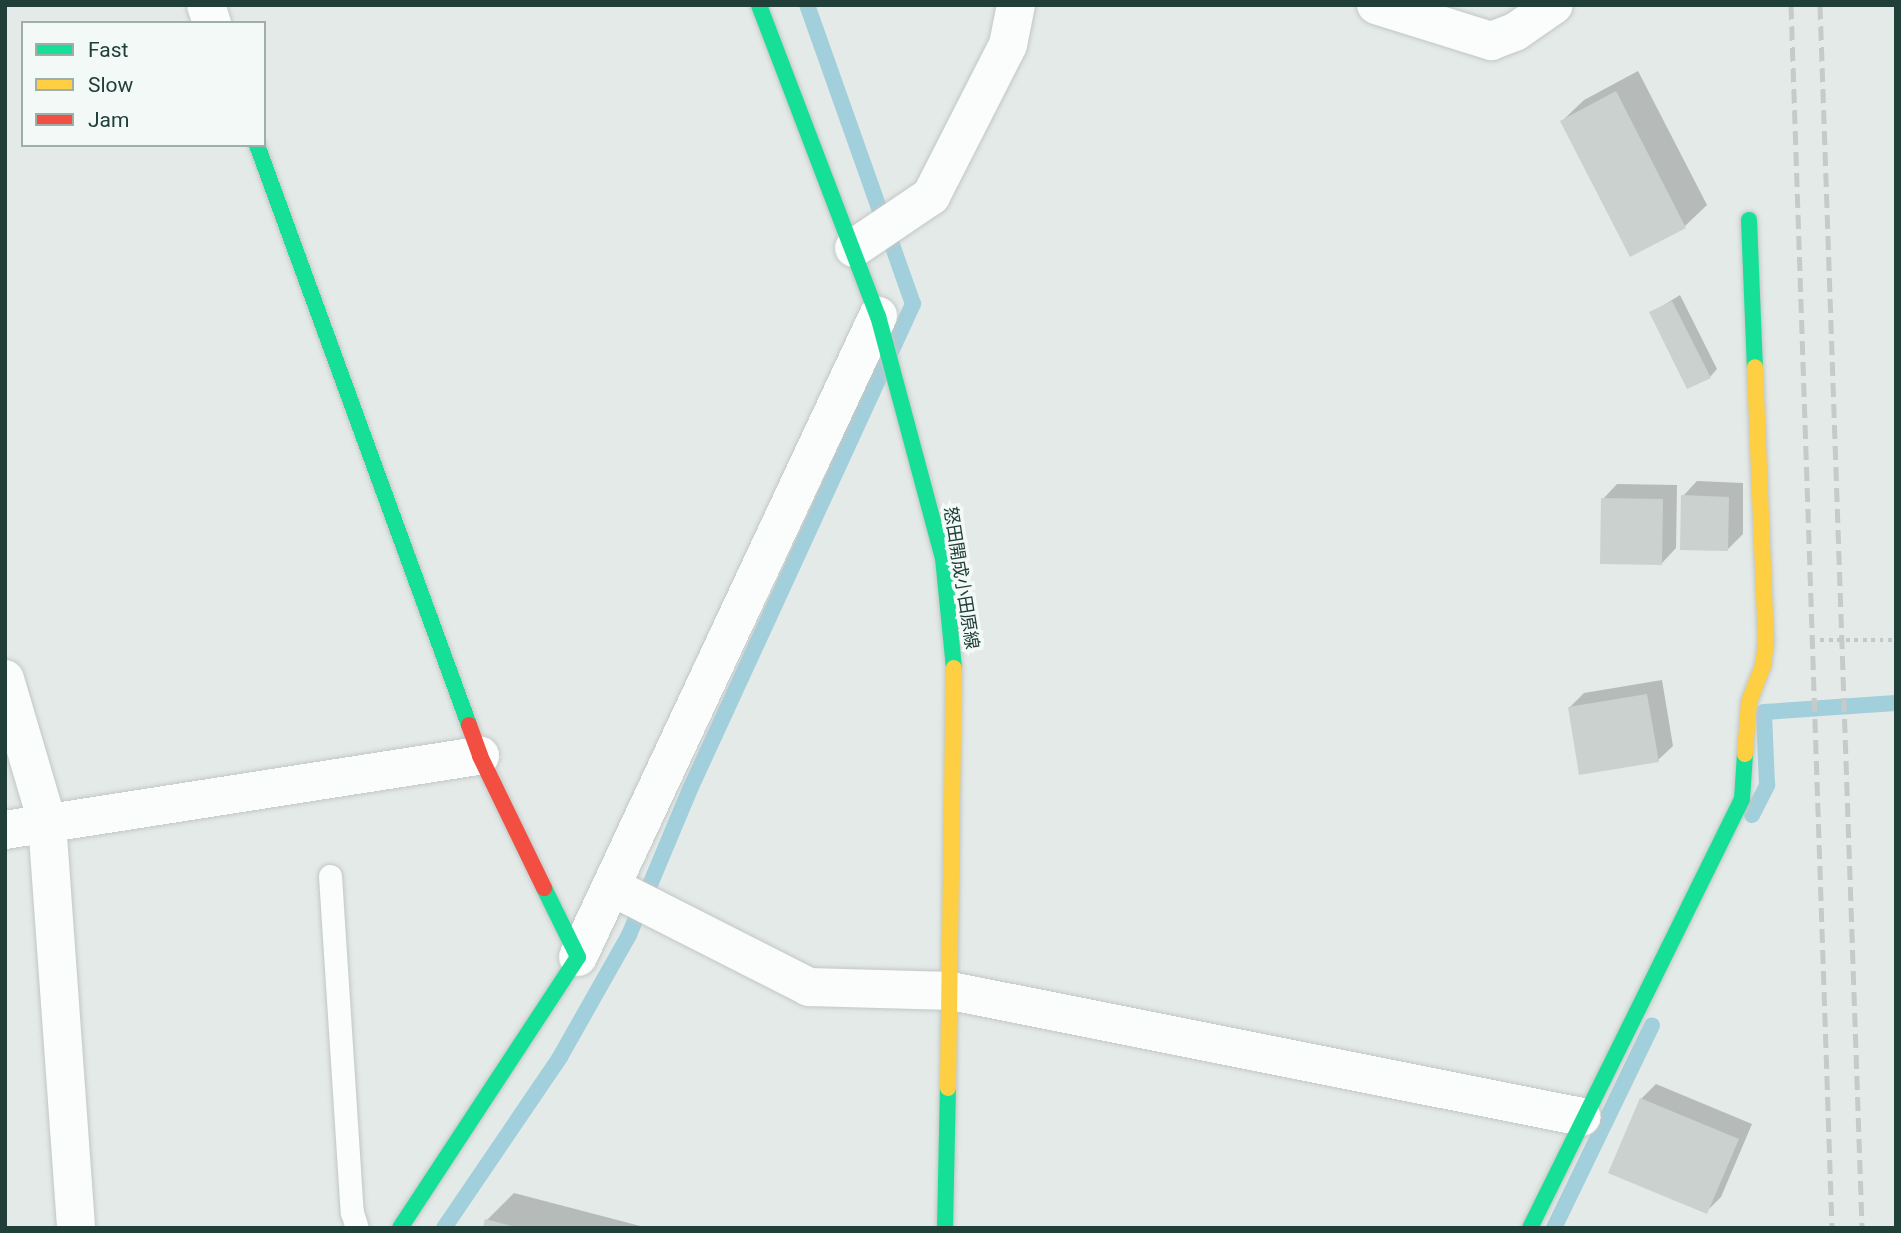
<!DOCTYPE html>
<html>
<head>
<meta charset="utf-8">
<style>
	body { margin:0 }
	#map { position:relative; width:1901px; height:1233px; overflow:hidden; background:#e4eae8; font-family:Roboto,"Noto Sans JP",sans-serif }
	div>[style] { position:absolute }
	.shadow>* { inset:0; background:#0003 }
	.stream>* { height:16px; margin:-8px; padding:0 8px; transform-origin:8px; border-radius:8px; background:#a2cfdc }
	.building>* { inset:0; background:#cbd1cf }
	.path>* { height:4.5px; margin-top:-2.25px; transform-origin:0; background:repeating-linear-gradient(90deg,#c1cac8 0 3.5px,transparent 0 8.5px) }
	.roads { filter:drop-shadow(0 0 2px #c1c7c5) drop-shadow(0 0 2px #c1c7c5) }
	.lane>* { height:23px; margin:-11.5px; padding:0 11.5px; transform-origin:11.5px; border-radius:11.5px; background:#fbfcfc }
	.street>* { height:38px; margin:-19px; padding:0 19px; transform-origin:19px; border-radius:19px; background:#fbfcfc }
	.fast>* { height:16px; margin:-8px; padding:0 8px; transform-origin:8px; border-radius:8px; background:#16e098 }
	.slow>* { height:16px; margin:-8px; padding:0 8px; transform-origin:8px; border-radius:8px; background:#ffcf43 }
	.jam>* { height:16px; margin:-8px; padding:0 8px; transform-origin:8px; border-radius:8px; background:#f24e42 }
	.rail>* { height:5px; margin-top:-2.5px; transform-origin:0; background:repeating-linear-gradient(90deg,#c6cbca 0 14px,transparent 0 21px) }
	span { translate:-50% -50%; white-space:nowrap; text-align:center; line-height:1.15; -webkit-text-stroke:7px #f2f9f6; paint-order:stroke }
	.street-label { font-size:18px; color:#203f39 }
	.frame { position:absolute; inset:0; border:7px solid #203f39; pointer-events:none }
	.legend { position:absolute; left:21px; top:21px; width:245px; height:126px; box-sizing:border-box; background:#f2f9f6; border:2px solid #9eafaa; margin:0; padding:9px 12px; list-style:none; font-size:21px; color:#203f39 }
	.legend li { display:flex; align-items:center; gap:14px; height:35px }
	.legend b { width:35px; border:2px solid #9eafaa }
</style>
</head>
<body>
<div id="map">
	<div class="shadow">
		<i style="clip-path:polygon(1638px 71px,1707px 205px,1685px 226px,1631px 255px,1562px 121px,1584px 100px)"></i>
		<i style="clip-path:polygon(1680px 295px,1717px 369px,1710px 377px,1651px 313px)"></i>
		<i style="clip-path:polygon(1697px 481px,1743px 483px,1743px 534px,1728px 549px,1683px 496px)"></i>
		<i style="clip-path:polygon(1617px 484px,1677px 485px,1676px 548px,1662px 563px,1603px 499px)"></i>
		<i style="clip-path:polygon(1662px 680px,1673px 746px,1658px 760px,1569px 708px,1584px 693px)"></i>
		<i style="clip-path:polygon(1656px 1084px,1752px 1124px,1721px 1197px,1706px 1212px,1641px 1099px)"></i>
		<i style="clip-path:polygon(514px 1193px,648px 1228px,485px 1228px,487px 1220px)"></i>
	</div>
	<div class="stream">
		<i style="left:1752px;top:815px;width:34px;rotate:-63deg"></i>
		<i style="left:1767px;top:785px;width:73px;rotate:-92.4deg"></i>
		<i style="left:1764px;top:712px;width:132px;rotate:-3.9deg"></i>
		<i style="left:444px;top:1228px;width:207px;rotate:-55.8deg"></i>
		<i style="left:560px;top:1057px;width:140px;rotate:-60.5deg"></i>
		<i style="left:629px;top:935px;width:160px;rotate:-67.3deg"></i>
		<i style="left:691px;top:787px;width:532px;rotate:-65.32deg"></i>
		<i style="left:913px;top:304px;width:317px;rotate:-109.5deg"></i>
		<i style="left:1554px;top:1228px;width:225px;rotate:-64.2deg"></i>
	</div>
	<div class="building">
		<i style="clip-path:polygon(1616px 91px,1686px 228px,1630px 257px,1560px 121px)"></i>
		<i style="clip-path:polygon(1672px 301px,1711px 378px,1687px 389px,1649px 312px)"></i>
		<i style="clip-path:polygon(1681px 495px,1729px 497px,1728px 551px,1680px 550px)"></i>
		<i style="clip-path:polygon(1601px 498px,1663px 499px,1662px 565px,1600px 564px)"></i>
		<i style="clip-path:polygon(1647px 694px,1659px 762px,1579px 775px,1568px 707px)"></i>
		<i style="clip-path:polygon(1640px 1098px,1739px 1139px,1707px 1214px,1608px 1173px)"></i>
		<i style="clip-path:polygon(485px 1219px,516px 1227px,516px 1228px,483px 1228px)"></i>
	</div>
	<div class="path">
		<i style="left:1812px;top:640px;width:84px"></i>
	</div>
	<div class="roads">
		<div class="lane">
			<i style="left:330px;top:876px;width:337px;rotate:86.3deg"></i>
			<i style="left:352px;top:1212px;width:17px;rotate:73deg"></i>
		</div>
		<div class="street">
			<i style="left:206px;top:5px;width:19px;rotate:72deg"></i>
			<i style="left:1376px;top:5px;width:121px;rotate:17.4deg"></i>
			<i style="left:1491px;top:41px;width:26px;rotate:-21deg"></i>
			<i style="left:1515px;top:32px;width:47px;rotate:-34.7deg"></i>
			<i style="left:854px;top:248px;width:93px;rotate:-34deg"></i>
			<i style="left:931px;top:196px;width:169px;rotate:-63deg"></i>
			<i style="left:1008px;top:45px;width:41px;rotate:-78.7deg"></i>
			<i style="left:5px;top:679px;width:149px;rotate:73.6deg"></i>
			<i style="left:47px;top:822px;width:407px;rotate:85.9deg"></i>
			<i style="left:5px;top:830px;width:481px;rotate:-8.9deg"></i>
			<i style="left:612px;top:887px;width:221px;rotate:26.9deg"></i>
			<i style="left:809px;top:987px;width:142px;rotate:1.6deg"></i>
			<i style="left:951px;top:991px;width:643px;rotate:11.29deg"></i>
			<i style="left:578px;top:957px;width:708px;rotate:-64.92deg"></i>
		</div>
		<div class="fast">
			<i style="left:759px;top:5px;width:333px;rotate:69.1deg"></i>
			<i style="left:878px;top:316px;width:251px;rotate:75deg"></i>
			<i style="left:943px;top:558px;width:111px;rotate:84.3deg"></i>
			<i style="left:257px;top:145px;width:618px;rotate:69.92deg"></i>
			<i style="left:1749px;top:220px;width:147px;rotate:87.7deg"></i>
			<i style="left:400px;top:1228px;width:324px;rotate:-56.7deg"></i>
			<i style="left:578px;top:957px;width:77px;rotate:-116.2deg"></i>
			<i style="left:945px;top:1228px;width:140px;rotate:-88.8deg"></i>
			<i style="left:1530px;top:1228px;width:479px;rotate:-63.7deg"></i>
			<i style="left:1742px;top:799px;width:45px;rotate:-86.2deg"></i>
		</div>
		<div class="slow">
			<i style="left:1745px;top:754px;width:52px;rotate:-85.6deg"></i>
			<i style="left:1749px;top:702px;width:39px;rotate:-69deg"></i>
			<i style="left:1763px;top:666px;width:23px;rotate:-83deg"></i>
			<i style="left:1766px;top:643px;width:276px;rotate:-92.3deg"></i>
			<i style="left:948px;top:1088px;width:420px;rotate:-89.2deg"></i>
		</div>
		<div class="jam">
			<i style="left:469px;top:725px;width:33px;rotate:70deg"></i>
			<i style="left:480px;top:756px;width:147px;rotate:64.1deg"></i>
		</div>
	</div>
	<div class="rail">
		<i style="left:1791px;top:5px;width:1224px;rotate:88.08deg"></i>
		<i style="left:1820px;top:5px;width:1224px;rotate:88.03deg"></i>
	</div>
	<div class="street-label">
		<span style="left:961px;top:578px;rotate:81deg">怒田開成小田原線</span>
	</div>
	<div class="frame"></div>
	<ul class="legend">
	<li><b style="height:9px;background:#16e098"></b>Fast</li>
	<li><b style="height:9px;background:#ffcf43"></b>Slow</li>
	<li><b style="height:9px;background:#f24e42"></b>Jam</li>
	</ul>
</div>
</body>
</html>
